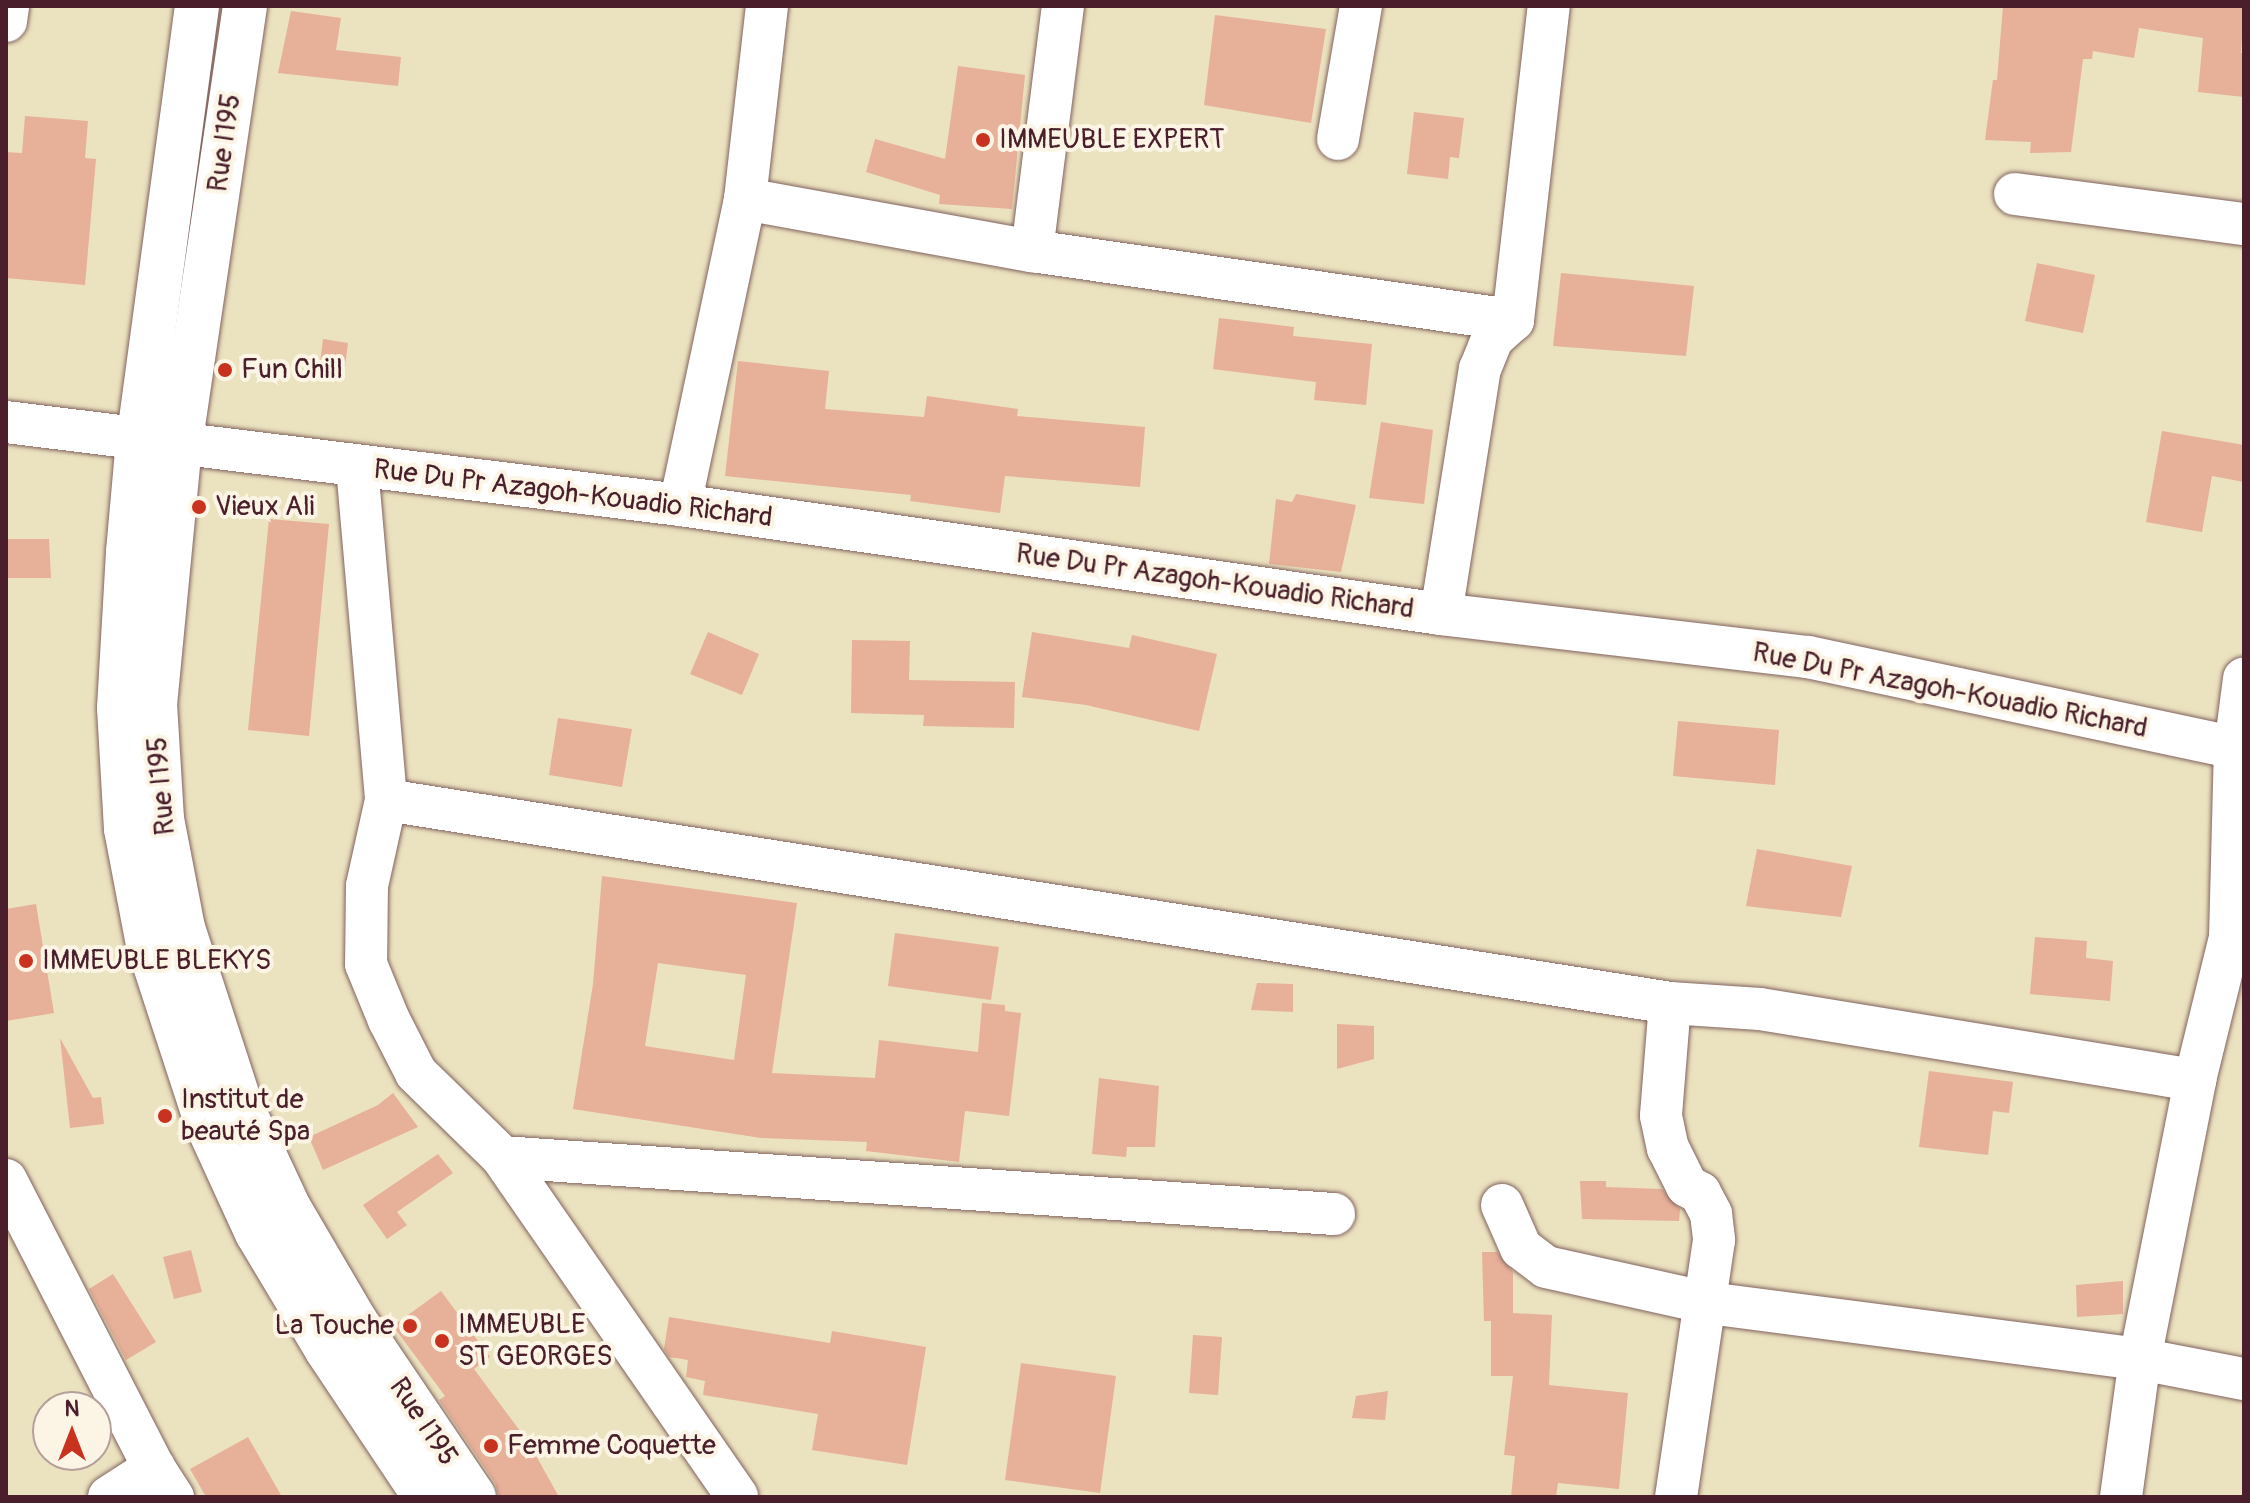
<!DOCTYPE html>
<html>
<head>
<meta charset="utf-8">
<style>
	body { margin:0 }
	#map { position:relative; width:2250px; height:1503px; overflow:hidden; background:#ebe2bf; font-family:Pangolin,sans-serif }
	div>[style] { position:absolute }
	.building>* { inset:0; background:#e7b099 }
	.roads { filter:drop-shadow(0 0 2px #82635f) drop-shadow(0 0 2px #82635f) }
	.minor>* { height:42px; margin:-21px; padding:0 21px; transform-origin:21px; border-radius:21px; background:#fff }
	.major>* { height:44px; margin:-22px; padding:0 22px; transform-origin:22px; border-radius:22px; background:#fff }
	.dots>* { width:22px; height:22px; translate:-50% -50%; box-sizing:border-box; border:4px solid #fcf5e5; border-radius:50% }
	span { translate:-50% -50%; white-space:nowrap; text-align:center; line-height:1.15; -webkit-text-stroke:8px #fcf5e5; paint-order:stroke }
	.poi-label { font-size:28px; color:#4a1f2b }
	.left { translate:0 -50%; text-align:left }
	.right { translate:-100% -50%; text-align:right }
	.street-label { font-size:28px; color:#4a1f2b }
	.frame { position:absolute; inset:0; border:8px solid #4a1f2b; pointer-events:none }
	.north { position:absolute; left:32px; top:1391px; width:80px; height:80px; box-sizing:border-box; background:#fcf5e5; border:2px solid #b59f9b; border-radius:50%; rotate:0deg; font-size:22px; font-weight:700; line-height:32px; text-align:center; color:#4a1f2b }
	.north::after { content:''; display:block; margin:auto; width:28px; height:36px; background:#c8321e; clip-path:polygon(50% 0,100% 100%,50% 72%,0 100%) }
</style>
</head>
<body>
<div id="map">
	<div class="building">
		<i style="clip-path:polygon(2003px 6px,2244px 6px,2241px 53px,2244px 53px,2244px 97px,2198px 92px,2203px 38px,2139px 28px,2134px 58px,2093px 51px,2092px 59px,2083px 59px,2071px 152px,2030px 153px,2031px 142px,1985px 140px,1993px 80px,1997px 80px)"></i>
		<i style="clip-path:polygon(291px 11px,341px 18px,336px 50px,401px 57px,398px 86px,278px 73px)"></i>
		<i style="clip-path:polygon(1215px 15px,1326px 29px,1311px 123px,1204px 105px)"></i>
		<i style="clip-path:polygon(958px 66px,1025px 75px,1012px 209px,939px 204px,940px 195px,866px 172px,875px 139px,945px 159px)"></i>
		<i style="clip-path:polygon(1414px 112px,1464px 118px,1459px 158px,1450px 157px,1448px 179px,1407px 174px)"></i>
		<i style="clip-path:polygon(25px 116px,88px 121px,85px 158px,96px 159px,85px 285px,6px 278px,6px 152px,22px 153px)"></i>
		<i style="clip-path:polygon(2037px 263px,2095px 275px,2083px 333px,2025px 321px)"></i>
		<i style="clip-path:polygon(1561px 273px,1694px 286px,1686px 356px,1553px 346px)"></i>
		<i style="clip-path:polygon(1219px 318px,1294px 327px,1293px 336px,1372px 344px,1366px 405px,1314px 400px,1316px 382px,1213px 369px)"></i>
		<i style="clip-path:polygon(323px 339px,348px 343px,345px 366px,320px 363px)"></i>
		<i style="clip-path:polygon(738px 361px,829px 371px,825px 409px,924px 417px,927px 396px,1018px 409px,1017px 416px,1145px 427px,1140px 487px,1005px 476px,1000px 513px,910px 501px,911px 495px,725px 476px)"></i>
		<i style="clip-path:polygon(1381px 422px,1433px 430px,1424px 504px,1369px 498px)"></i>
		<i style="clip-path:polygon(2162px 431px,2244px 445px,2244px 482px,2212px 476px,2202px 532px,2146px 522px)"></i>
		<i style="clip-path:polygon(1296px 494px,1356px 505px,1341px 572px,1269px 564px,1276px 499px,1292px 502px)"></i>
		<i style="clip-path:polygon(269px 519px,329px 524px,309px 736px,248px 730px)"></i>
		<i style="clip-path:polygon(6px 539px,49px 539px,51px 578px,6px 578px)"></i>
		<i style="clip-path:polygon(708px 632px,759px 654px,742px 695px,690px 674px)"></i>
		<i style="clip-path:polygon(1032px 632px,1129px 648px,1132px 635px,1217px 654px,1199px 731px,1086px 705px,1022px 697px)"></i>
		<i style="clip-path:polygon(852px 640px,910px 641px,909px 680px,1015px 682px,1014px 728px,923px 726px,924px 715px,851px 713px)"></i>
		<i style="clip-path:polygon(558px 718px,632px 729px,622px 787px,549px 775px)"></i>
		<i style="clip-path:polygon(1678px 721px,1779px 730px,1775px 785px,1673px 776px)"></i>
		<i style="clip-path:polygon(1757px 849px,1852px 866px,1841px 917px,1746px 906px)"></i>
		<i style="clip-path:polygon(evenodd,602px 876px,797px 903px,772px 1073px,875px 1078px,879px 1040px,978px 1052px,982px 1003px,1005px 1005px,1005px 1011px,1021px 1013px,1009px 1116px,965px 1111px,959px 1162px,866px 1151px,867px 1142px,761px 1138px,573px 1109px,593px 984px,602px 876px,658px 963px,746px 975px,734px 1060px,645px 1046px,658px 963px)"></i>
		<i style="clip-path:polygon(36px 904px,54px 1013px,6px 1021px,6px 909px)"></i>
		<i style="clip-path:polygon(895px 933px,999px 947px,991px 1000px,888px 986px)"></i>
		<i style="clip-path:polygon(2035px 937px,2087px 941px,2086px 958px,2113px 961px,2110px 1001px,2030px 994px)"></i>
		<i style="clip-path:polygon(1257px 983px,1293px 984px,1293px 1012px,1251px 1010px)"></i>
		<i style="clip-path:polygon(1337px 1024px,1374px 1026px,1374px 1059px,1337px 1069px)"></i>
		<i style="clip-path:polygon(60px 1038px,93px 1098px,101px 1097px,104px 1124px,70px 1128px)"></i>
		<i style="clip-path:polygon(1929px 1071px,2013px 1082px,2009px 1113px,1993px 1111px,1988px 1155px,1919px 1147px)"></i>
		<i style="clip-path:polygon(1099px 1078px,1159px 1086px,1155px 1147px,1127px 1147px,1126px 1157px,1092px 1154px)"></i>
		<i style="clip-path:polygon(393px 1093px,418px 1127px,323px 1170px,309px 1137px,378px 1105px)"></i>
		<i style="clip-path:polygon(438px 1154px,453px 1173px,397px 1212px,407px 1225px,387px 1239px,363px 1205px)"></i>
		<i style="clip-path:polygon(1580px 1181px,1606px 1181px,1606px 1187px,1662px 1189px,1680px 1209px,1679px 1221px,1582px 1219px)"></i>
		<i style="clip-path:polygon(191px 1250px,202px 1292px,174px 1299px,163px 1257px)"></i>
		<i style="clip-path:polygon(1482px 1252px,1497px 1252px,1513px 1272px,1513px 1313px,1552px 1315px,1549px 1385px,1628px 1393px,1619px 1489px,1558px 1483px,1556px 1497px,1511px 1497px,1515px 1456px,1504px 1455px,1513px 1376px,1491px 1376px,1491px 1321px,1484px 1321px)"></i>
		<i style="clip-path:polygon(113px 1274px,156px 1342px,126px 1360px,89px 1289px)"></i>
		<i style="clip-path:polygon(2123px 1281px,2123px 1314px,2077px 1317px,2076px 1285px)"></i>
		<i style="clip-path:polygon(441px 1291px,490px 1357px,474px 1369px,529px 1443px,559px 1497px,499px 1497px,495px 1483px,439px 1400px,445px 1396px,393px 1326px)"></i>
		<i style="clip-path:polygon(669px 1317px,830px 1343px,832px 1331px,926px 1347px,907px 1465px,812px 1450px,818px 1414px,703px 1395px,705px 1381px,686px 1377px,688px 1360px,669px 1357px,664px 1349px)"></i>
		<i style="clip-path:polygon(1193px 1335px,1222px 1337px,1218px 1395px,1189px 1393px)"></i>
		<i style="clip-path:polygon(1021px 1363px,1116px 1376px,1100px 1493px,1005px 1480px)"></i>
		<i style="clip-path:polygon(1388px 1391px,1385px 1420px,1352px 1418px,1356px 1396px)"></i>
		<i style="clip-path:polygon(248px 1437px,282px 1497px,206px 1497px,190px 1469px)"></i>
	</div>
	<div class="roads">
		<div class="minor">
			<i style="left:767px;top:6px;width:194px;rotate:96.5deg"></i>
			<i style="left:745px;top:199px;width:292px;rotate:10.3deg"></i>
			<i style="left:1032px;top:251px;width:486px;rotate:8.2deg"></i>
			<i style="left:6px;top:21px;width:15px;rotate:-82deg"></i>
			<i style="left:1338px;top:139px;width:135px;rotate:-80.2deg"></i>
			<i style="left:2015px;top:194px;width:231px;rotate:7.5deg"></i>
			<i style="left:1032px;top:251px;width:247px;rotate:-82.8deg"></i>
			<i style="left:6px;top:422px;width:679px;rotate:7.02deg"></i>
			<i style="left:680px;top:505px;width:769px;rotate:8.15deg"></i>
			<i style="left:1441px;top:614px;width:370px;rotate:6.7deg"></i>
			<i style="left:1808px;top:657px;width:446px;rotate:12deg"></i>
			<i style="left:357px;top:467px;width:334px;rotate:85deg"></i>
			<i style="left:386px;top:800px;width:88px;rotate:102.5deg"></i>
			<i style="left:367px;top:886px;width:78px;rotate:90.7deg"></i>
			<i style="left:366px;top:964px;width:61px;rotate:67.7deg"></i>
			<i style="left:389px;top:1020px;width:59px;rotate:63deg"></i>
			<i style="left:416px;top:1073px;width:120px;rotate:44.3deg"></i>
			<i style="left:502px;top:1157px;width:413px;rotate:55.3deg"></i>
			<i style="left:680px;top:505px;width:313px;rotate:-78deg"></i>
			<i style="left:1441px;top:614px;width:248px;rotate:-81deg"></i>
			<i style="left:1480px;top:369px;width:32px;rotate:-68deg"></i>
			<i style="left:1492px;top:339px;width:28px;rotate:-42deg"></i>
			<i style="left:1513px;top:320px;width:316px;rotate:-83.5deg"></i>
			<i style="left:386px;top:800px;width:1300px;rotate:8.98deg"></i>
			<i style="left:1670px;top:1003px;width:90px;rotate:3.8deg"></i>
			<i style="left:1760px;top:1009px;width:441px;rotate:9.3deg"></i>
			<i style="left:1670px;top:1003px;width:113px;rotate:94.6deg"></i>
			<i style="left:1661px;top:1116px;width:33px;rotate:78deg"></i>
			<i style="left:1668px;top:1148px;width:42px;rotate:63.4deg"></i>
			<i style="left:1687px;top:1186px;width:15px;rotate:28deg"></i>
			<i style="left:1700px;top:1193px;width:24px;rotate:62deg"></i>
			<i style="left:1711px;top:1214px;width:26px;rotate:83deg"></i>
			<i style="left:1714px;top:1240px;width:260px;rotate:98.4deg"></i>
			<i style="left:502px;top:1157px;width:834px;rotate:3.92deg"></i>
			<i style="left:6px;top:1180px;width:324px;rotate:62.8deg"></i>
			<i style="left:154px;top:1468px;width:35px;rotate:57deg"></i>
			<i style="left:1502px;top:1205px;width:47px;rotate:66.2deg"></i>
			<i style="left:1521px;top:1248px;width:31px;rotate:37deg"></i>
			<i style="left:1546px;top:1267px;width:166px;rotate:12.5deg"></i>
			<i style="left:1708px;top:1303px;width:436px;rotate:7.4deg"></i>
			<i style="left:2140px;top:1359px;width:106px;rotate:10.9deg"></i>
			<i style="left:109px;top:1497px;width:54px;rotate:-32.8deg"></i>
			<i style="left:2121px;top:1497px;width:139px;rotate:-82.2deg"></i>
			<i style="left:2140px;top:1359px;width:284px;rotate:-78.8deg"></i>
			<i style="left:2195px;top:1080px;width:147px;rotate:-76.2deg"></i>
			<i style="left:2230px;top:937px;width:189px;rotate:-88.5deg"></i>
			<i style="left:2235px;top:748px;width:70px;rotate:-82.6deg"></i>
		</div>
		<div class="major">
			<i style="left:197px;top:6px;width:438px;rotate:97.7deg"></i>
			<i style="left:138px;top:440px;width:112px;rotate:95.1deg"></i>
			<i style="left:128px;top:552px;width:156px;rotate:93.3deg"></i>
			<i style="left:119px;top:708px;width:121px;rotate:86.7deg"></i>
			<i style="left:126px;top:829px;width:117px;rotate:79.2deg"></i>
			<i style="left:148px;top:944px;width:189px;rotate:71.9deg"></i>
			<i style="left:207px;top:1124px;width:120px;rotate:65.4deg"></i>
			<i style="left:257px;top:1233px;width:136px;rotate:59.1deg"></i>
			<i style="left:327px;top:1350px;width:177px;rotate:56.3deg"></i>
			<i style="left:245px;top:6px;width:444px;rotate:98.4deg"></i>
			<i style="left:180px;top:445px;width:260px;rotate:95.5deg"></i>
			<i style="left:155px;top:704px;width:115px;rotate:86.5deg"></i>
			<i style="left:162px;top:819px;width:111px;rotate:79.1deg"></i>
			<i style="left:183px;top:928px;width:184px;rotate:72deg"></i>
			<i style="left:240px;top:1103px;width:116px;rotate:65deg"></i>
			<i style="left:289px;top:1208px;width:132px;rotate:59.6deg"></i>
			<i style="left:356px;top:1322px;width:211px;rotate:56deg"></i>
		</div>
	</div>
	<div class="dots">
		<i style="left:983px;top:140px;background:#c8321e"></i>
		<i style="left:225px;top:370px;background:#c8321e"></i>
		<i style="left:199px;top:507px;background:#c8321e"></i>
		<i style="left:26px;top:961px;background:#c8321e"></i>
		<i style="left:165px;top:1116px;background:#c8321e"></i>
		<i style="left:410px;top:1326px;background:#c8321e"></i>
		<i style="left:442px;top:1341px;background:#c8321e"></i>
		<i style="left:491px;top:1446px;background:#c8321e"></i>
	</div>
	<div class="poi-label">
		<span class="left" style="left:999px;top:140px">IMMEUBLE EXPERT</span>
		<span class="left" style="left:241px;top:370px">Fun Chill</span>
		<span class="left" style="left:215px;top:507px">Vieux Ali</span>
		<span class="left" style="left:42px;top:961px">IMMEUBLE BLEKYS</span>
		<span class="left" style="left:181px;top:1116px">Institut de<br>beauté Spa</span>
		<span class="left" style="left:458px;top:1341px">IMMEUBLE<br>ST GEORGES</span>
		<span class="right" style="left:394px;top:1326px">La Touche</span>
		<span class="left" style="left:507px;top:1446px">Femme Coquette</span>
	</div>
	<div class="street-label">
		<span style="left:225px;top:143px;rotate:-82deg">Rue I195</span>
		<span style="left:573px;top:494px;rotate:7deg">Rue Du Pr Azagoh-Kouadio Richard</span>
		<span style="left:1215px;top:582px;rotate:8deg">Rue Du Pr Azagoh-Kouadio Richard</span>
		<span style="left:1950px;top:691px;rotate:11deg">Rue Du Pr Azagoh-Kouadio Richard</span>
		<span style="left:162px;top:786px;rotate:-95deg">Rue I195</span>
		<span style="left:423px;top:1422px;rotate:56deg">Rue I195</span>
	</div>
	<div class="frame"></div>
	<div class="north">N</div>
</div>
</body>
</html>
